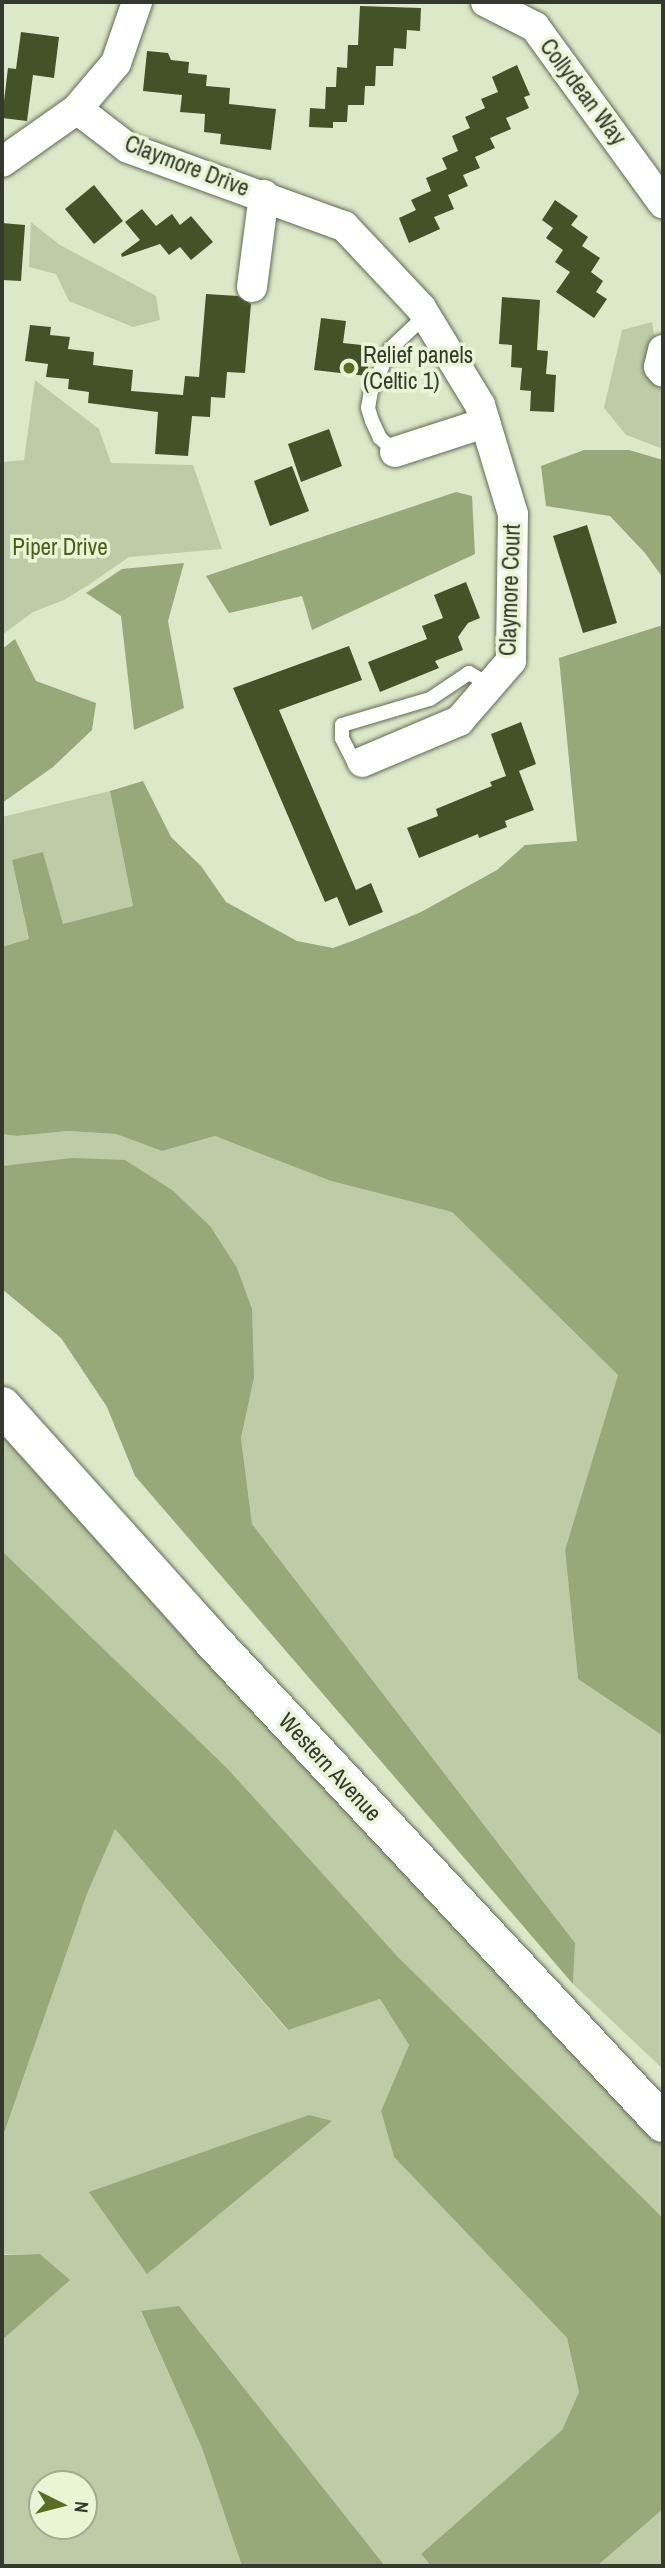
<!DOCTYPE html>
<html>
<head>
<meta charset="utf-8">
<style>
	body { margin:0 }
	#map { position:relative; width:665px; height:2568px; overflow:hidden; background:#dce8c8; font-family:"Archivo Narrow",sans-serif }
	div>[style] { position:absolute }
	.green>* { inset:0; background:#bdcba6 }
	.forest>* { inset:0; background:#97a879 }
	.building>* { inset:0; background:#445227 }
	.roads { filter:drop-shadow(0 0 2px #606b4e) drop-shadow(0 0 2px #606b4e) }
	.service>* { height:14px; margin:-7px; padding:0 7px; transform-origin:7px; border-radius:7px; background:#fff }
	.minor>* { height:30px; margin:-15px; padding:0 15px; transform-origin:15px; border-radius:15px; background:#fff }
	.secondary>* { height:38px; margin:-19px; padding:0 19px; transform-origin:19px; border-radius:19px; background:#fff }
	.dots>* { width:19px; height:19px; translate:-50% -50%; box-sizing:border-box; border:4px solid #e9f5d5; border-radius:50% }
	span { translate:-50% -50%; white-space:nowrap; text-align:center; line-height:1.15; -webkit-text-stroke:7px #e9f5d5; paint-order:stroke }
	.street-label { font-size:23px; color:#35392d }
	.poi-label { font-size:23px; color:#35392d }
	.left { translate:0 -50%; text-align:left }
	.park-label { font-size:23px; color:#4b5f19 }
	.frame { position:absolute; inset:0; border:4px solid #35392d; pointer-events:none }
	.north { position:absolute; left:28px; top:2470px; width:70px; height:70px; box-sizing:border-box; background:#e9f5d5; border:2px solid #a1aa92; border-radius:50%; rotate:96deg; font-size:19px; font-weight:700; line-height:28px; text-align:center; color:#35392d }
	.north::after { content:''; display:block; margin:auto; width:24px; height:32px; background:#586f20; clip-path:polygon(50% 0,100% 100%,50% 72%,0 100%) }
</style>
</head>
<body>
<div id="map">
	<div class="green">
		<i style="clip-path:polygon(31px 222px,60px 245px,156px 296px,160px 320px,133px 327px,69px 301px,56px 274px,29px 267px)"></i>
		<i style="clip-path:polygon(652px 322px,659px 367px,663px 372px,663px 449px,626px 435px,604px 408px,622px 330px)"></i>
		<i style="clip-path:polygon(35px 380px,99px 429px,111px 463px,193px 465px,222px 549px,129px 557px,90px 584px,64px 600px,33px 612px,2px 635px,2px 462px,24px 460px)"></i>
		<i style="clip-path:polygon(110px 791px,133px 906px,63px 925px,43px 853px,12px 860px,29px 940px,2px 947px,2px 817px)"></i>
		<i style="clip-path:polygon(68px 1131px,116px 1134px,162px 1151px,215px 1136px,331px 1181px,452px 1212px,618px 1375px,565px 1550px,578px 1679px,663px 1736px,663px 2069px,573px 1984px,575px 1943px,252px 1524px,241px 1438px,254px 1378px,11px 1165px,2px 1166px,2px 1134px,17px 1136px)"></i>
		<i style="clip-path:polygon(2px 1425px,663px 2137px,663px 2218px,398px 1957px,227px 1768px,2px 1551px)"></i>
		<i style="clip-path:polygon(evenodd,115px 1829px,287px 2030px,380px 1999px,409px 2045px,381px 2111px,394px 2157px,567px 2338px,579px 2392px,562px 2430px,421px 2554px,431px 2566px,385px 2566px,179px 2306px,141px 2312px,202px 2448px,242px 2566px,2px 2566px,2px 2340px,69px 2280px,40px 2254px,2px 2254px,2px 2139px,87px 1894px,115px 1829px,42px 2484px,84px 2484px,84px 2526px,42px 2526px,42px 2484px)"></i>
		<i style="clip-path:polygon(663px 2509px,663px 2566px,597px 2566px)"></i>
	</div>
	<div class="forest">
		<i style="clip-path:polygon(584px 450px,629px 450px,663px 460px,663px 578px,645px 553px,610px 516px,546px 506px,541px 466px)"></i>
		<i style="clip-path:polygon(456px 492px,472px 496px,475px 554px,312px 630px,302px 596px,229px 613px,206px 576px)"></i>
		<i style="clip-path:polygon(184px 563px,168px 621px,184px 708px,134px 730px,121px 616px,86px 593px,122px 569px)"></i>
		<i style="clip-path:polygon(663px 625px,663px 1736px,578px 1679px,565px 1550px,618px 1375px,452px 1212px,331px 1181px,215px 1136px,162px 1151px,116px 1134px,68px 1131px,17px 1136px,2px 1134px,2px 947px,29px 939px,12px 860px,43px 852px,63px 924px,133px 906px,110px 791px,143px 781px,171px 837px,201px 866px,226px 902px,297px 941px,333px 948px,355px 940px,421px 912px,497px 870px,525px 845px,577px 841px,559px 658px)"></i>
		<i style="clip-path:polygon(15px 639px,36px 681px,96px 703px,92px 730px,53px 767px,2px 803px,2px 649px)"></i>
		<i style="clip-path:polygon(72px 1158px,125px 1160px,172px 1190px,210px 1226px,237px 1268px,252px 1309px,254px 1378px,241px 1438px,252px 1524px,575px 1943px,573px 1984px,135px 1476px,107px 1407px,61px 1338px,2px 1289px,2px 1166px)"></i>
		<i style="clip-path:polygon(2px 1551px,227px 1768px,398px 1957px,663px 2218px,663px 2509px,597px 2566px,431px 2566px,421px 2554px,562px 2430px,579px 2392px,567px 2338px,394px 2157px,381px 2111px,409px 2045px,380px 1999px,288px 2030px,115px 1829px,87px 1894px,2px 2139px)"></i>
		<i style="clip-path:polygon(309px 2115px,332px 2121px,147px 2274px,89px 2192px)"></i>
		<i style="clip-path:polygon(2px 2255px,40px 2254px,70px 2280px,2px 2340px)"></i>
		<i style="clip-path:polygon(179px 2306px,385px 2566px,242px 2566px,202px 2448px,141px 2311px)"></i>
	</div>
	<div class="building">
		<i style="clip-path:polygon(360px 6px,421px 8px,420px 31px,407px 30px,406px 49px,394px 48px,393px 66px,376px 66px,375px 86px,365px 86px,364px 105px,348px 105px,347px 122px,333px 122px,333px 128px,309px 127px,310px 108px,325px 109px,326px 87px,336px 87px,337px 67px,347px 68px,348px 45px,358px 45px)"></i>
		<i style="clip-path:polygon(21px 32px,59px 37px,54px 78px,33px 75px,27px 121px,2px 118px,8px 68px,16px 69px)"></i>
		<i style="clip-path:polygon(147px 51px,168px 53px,171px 60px,189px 62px,188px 73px,207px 75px,206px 86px,230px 88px,229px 104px,276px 109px,271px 150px,220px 144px,221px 134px,204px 132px,205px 114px,180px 112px,182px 95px,143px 91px)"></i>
		<i style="clip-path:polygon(517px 65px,530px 95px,524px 97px,529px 108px,506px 118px,511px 129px,490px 138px,495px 148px,475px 157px,480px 168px,463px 175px,468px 186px,448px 195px,454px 209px,434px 217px,440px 229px,409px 243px,399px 218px,416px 210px,411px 200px,431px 191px,426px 178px,447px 169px,442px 158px,458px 151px,452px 136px,470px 128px,465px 117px,485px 108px,481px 99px,498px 92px,492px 77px)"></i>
		<i style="clip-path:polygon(94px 185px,123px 221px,94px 244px,65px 209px)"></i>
		<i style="clip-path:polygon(555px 200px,578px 216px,571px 225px,588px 237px,582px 246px,600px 258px,591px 272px,603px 281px,596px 292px,607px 299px,594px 318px,556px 292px,570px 272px,555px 262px,563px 250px,546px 238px,553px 228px,542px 220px)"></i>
		<i style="clip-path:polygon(142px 209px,156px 226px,172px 214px,180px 225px,191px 216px,213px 242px,191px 260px,180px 247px,169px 255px,160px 244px,122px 257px,121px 254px,140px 240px,125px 222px)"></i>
		<i style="clip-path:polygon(2px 223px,25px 225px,21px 281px,2px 280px)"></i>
		<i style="clip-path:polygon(206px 294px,238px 296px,251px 304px,245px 373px,227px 372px,225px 398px,211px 397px,210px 417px,192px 416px,188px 456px,155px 454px,158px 412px,88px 403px,89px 392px,68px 389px,69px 379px,46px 377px,48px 364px,25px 361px,30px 325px,51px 327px,50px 335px,70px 337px,68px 349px,94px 352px,93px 365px,133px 370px,131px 391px,183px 395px,185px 376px,199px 377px)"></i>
		<i style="clip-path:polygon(502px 297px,540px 300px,537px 350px,548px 351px,546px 374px,556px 375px,554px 412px,530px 411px,531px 391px,520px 390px,522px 368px,511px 367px,512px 345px,499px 344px)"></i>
		<i style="clip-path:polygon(321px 318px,346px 321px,343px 343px,371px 346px,367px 376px,314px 370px)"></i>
		<i style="clip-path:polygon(329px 429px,342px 466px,301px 482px,288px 444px)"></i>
		<i style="clip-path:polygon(292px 466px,309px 511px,270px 526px,254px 481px)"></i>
		<i style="clip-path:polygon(587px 525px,617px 623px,583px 633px,553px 536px)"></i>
		<i style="clip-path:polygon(466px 582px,480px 618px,468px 623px,458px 637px,463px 650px,435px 661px,439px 668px,380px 692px,368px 662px,427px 639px,422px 626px,443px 618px,434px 595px)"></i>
		<i style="clip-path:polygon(349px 646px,362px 680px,279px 710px,356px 890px,371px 883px,383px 912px,349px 926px,337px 897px,325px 902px,233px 688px)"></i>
		<i style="clip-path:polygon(521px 722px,536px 764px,519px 771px,534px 810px,505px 821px,507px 827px,479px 838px,478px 834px,419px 858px,407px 828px,438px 816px,436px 809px,492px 786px,490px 782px,506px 776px,491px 734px)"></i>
	</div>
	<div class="roads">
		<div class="service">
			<i style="left:395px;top:452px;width:21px;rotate:-137deg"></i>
			<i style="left:380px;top:438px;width:19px;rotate:-115deg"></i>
			<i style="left:372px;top:421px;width:14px;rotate:-107deg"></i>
			<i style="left:368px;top:408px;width:17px;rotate:-80deg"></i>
			<i style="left:371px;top:391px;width:46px;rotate:-65.7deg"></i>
			<i style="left:390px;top:349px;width:50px;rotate:-43.4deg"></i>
			<i style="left:362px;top:762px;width:9px;rotate:-167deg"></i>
			<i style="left:353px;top:760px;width:25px;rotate:-117deg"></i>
			<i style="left:342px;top:738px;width:13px;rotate:-90deg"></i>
			<i style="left:342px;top:725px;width:92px;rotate:-16.5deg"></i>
			<i style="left:430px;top:699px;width:47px;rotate:-33.7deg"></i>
			<i style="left:469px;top:673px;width:24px;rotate:30deg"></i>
		</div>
		<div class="minor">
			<i style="left:486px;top:2px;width:55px;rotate:27deg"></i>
			<i style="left:535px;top:27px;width:218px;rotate:54deg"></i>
			<i style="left:77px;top:109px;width:64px;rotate:37.4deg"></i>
			<i style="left:128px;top:148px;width:230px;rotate:19.9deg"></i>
			<i style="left:344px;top:226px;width:112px;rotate:46.8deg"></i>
			<i style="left:421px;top:308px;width:114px;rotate:58.7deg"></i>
			<i style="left:480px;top:405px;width:114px;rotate:73.2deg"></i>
			<i style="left:513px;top:514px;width:147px;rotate:90.8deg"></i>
			<i style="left:511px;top:661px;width:79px;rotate:130.9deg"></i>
			<i style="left:459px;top:721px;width:105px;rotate:157.1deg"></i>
			<i style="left:2px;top:162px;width:92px;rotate:-35.2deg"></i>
			<i style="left:77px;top:109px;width:60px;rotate:-49.7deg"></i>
			<i style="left:116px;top:63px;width:65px;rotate:-71deg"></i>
			<i style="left:252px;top:287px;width:93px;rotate:-82.6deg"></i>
			<i style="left:663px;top:350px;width:17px;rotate:103deg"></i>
			<i style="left:659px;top:367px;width:6px;rotate:51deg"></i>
			<i style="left:395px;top:452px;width:95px;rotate:-17.9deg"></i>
		</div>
		<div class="secondary">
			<i style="left:2px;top:1406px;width:310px;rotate:48.1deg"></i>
			<i style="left:209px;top:1637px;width:665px;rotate:46.95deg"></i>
		</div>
	</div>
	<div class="dots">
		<i style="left:349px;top:368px;background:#586f20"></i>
	</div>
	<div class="street-label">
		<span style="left:583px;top:92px;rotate:53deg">Collydean Way</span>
		<span style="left:187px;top:166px;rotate:21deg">Claymore Drive</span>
		<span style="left:510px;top:590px;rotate:-88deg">Claymore Court</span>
		<span style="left:330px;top:1767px;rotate:47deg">Western Avenue</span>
	</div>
	<div class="poi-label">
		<span class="left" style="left:363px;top:368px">Relief panels<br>(Celtic 1)</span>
	</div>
	<div class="park-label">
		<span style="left:60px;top:547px">Piper Drive</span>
	</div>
	<div class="frame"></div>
	<div class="north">N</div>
</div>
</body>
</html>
